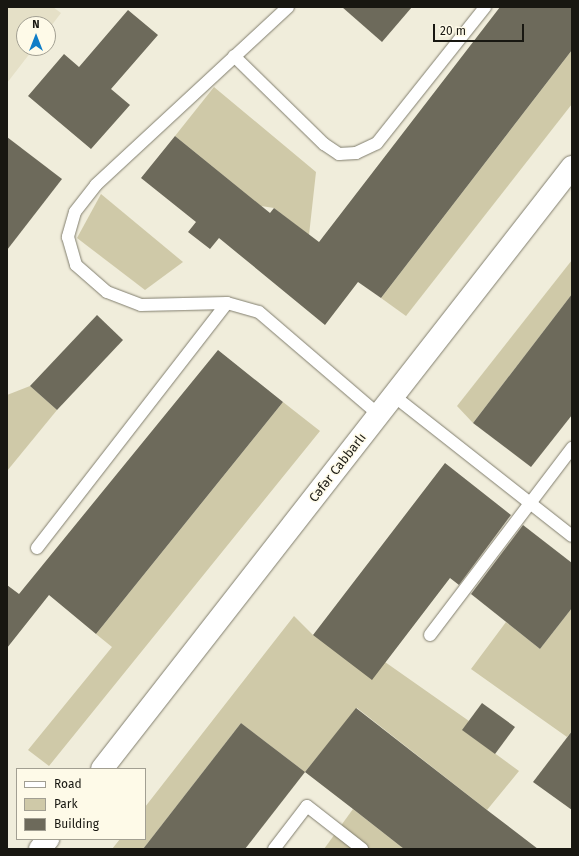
<!DOCTYPE html>
<html>
<head>
<meta charset="utf-8">
<style>
	body { margin:0 }
	#map { position:relative; width:579px; height:856px; overflow:hidden; background:#f0eddb; font-family:"Fira Sans",sans-serif }
	div>[style] { position:absolute }
	.built>* { inset:0; background:#e5e0c7 }
	.green>* { inset:0; background:#cfc9a8 }
	.building>* { inset:0; background:#6d6a5b }
	.roads { filter:drop-shadow(0 0 1px #817e6e) drop-shadow(0 0 1px #817e6e) }
	.lane>* { height:12px; margin:-6px; padding:0 6px; transform-origin:6px; border-radius:6px; background:#fff }
	.street>* { height:22px; margin:-11px; padding:0 11px; transform-origin:11px; border-radius:11px; background:#fff }
	span { translate:-50% -50%; white-space:nowrap; text-align:center; line-height:1.15; -webkit-text-stroke:3px #fefae8; paint-order:stroke }
	.street-label { font-size:13px; color:#181711 }
	.frame { position:absolute; inset:0; border:8px solid #181711; pointer-events:none }
	.legend { position:absolute; left:16px; top:768px; width:130px; height:72px; box-sizing:border-box; background:#fefae8; border:1px solid #a29f92; margin:0; padding:5px 7px; list-style:none; font-size:12px; color:#181711 }
	.legend li { display:flex; align-items:center; gap:8px; height:20px }
	.legend b { width:20px; border:1px solid #a29f92 }
	.north { position:absolute; left:16px; top:16px; width:40px; height:40px; box-sizing:border-box; background:#fefae8; border:1px solid #a29f92; border-radius:50%; rotate:0deg; font-size:11px; font-weight:700; line-height:16px; text-align:center; color:#181711 }
	.north::after { content:''; display:block; margin:auto; width:14px; height:18px; background:#107dc7; clip-path:polygon(50% 0,100% 100%,50% 72%,0 100%) }
	.scale { position:absolute; left:433px; top:24px; width:91px; height:18px; box-sizing:border-box; border:2px solid #181711; border-top:0; padding-left:5px; font-size:12px; line-height:14px; white-space:nowrap; color:#181711; -webkit-text-stroke:3px #fefae8; paint-order:stroke }
</style>
</head>
<body>
<div id="map">
	<div class="built">
		<i style="clip-path:polygon(7px 7px,53px 7px,61px 13px,48px 30px,48px 24px,24px 24px,24px 48px,34px 48px,7px 83px)"></i>
	</div>
	<div class="green">
		<i style="clip-path:polygon(572px 50px,572px 104px,406px 316px,381px 298px)"></i>
		<i style="clip-path:polygon(214px 87px,316px 172px,309px 235px,274px 208px,261px 206px,175px 136px)"></i>
		<i style="clip-path:polygon(101px 194px,183px 262px,145px 290px,77px 238px)"></i>
		<i style="clip-path:polygon(572px 260px,572px 294px,473px 423px,457px 406px)"></i>
		<i style="clip-path:polygon(30px 386px,57px 410px,7px 471px,7px 395px)"></i>
		<i style="clip-path:polygon(283px 402px,320px 431px,49px 766px,28px 750px,112px 647px,96px 634px)"></i>
		<i style="clip-path:polygon(572px 608px,572px 731px,567px 737px,471px 669px,506px 622px,540px 649px)"></i>
		<i style="clip-path:polygon(294px 616px,313px 635px,385px 662px,469px 721px,463px 730px,519px 771px,487px 810px,357px 708px,305px 772px,241px 723px,143px 849px,112px 849px,120px 839px,145px 839px,145px 807px)"></i>
		<i style="clip-path:polygon(353px 809px,404px 849px,324px 849px)"></i>
	</div>
	<div class="building">
		<i style="clip-path:polygon(342px 7px,412px 7px,382px 42px)"></i>
		<i style="clip-path:polygon(500px 7px,572px 7px,572px 50px,381px 298px,358px 282px,325px 325px,219px 238px,210px 249px,188px 232px,196px 222px,141px 178px,175px 136px,270px 213px,274px 208px,319px 242px)"></i>
		<i style="clip-path:polygon(128px 10px,158px 35px,111px 89px,130px 105px,91px 149px,28px 96px,64px 54px,79px 67px)"></i>
		<i style="clip-path:polygon(7px 137px,62px 179px,7px 250px)"></i>
		<i style="clip-path:polygon(572px 294px,572px 415px,531px 467px,473px 423px)"></i>
		<i style="clip-path:polygon(97px 315px,123px 340px,57px 410px,30px 386px)"></i>
		<i style="clip-path:polygon(218px 350px,283px 402px,96px 634px,49px 595px,7px 648px,7px 585px,19px 594px)"></i>
		<i style="clip-path:polygon(445px 463px,511px 515px,459px 585px,450px 578px,372px 680px,313px 635px)"></i>
		<i style="clip-path:polygon(523px 525px,572px 563px,572px 608px,540px 649px,471px 594px)"></i>
		<i style="clip-path:polygon(482px 703px,515px 727px,495px 754px,462px 730px)"></i>
		<i style="clip-path:polygon(356px 708px,487px 810px,538px 849px,404px 849px,353px 809px,305px 772px)"></i>
		<i style="clip-path:polygon(241px 723px,305px 772px,245px 849px,143px 849px)"></i>
		<i style="clip-path:polygon(572px 731px,572px 810px,533px 782px)"></i>
	</div>
	<div class="roads">
		<div class="lane">
			<i style="left:288px;top:7px;width:262px;rotate:137.2deg"></i>
			<i style="left:96px;top:185px;width:34px;rotate:128deg"></i>
			<i style="left:75px;top:212px;width:26px;rotate:106deg"></i>
			<i style="left:68px;top:237px;width:29px;rotate:74deg"></i>
			<i style="left:76px;top:265px;width:41px;rotate:41.1deg"></i>
			<i style="left:107px;top:292px;width:36px;rotate:21deg"></i>
			<i style="left:141px;top:305px;width:86px;rotate:-1.3deg"></i>
			<i style="left:227px;top:303px;width:33px;rotate:16deg"></i>
			<i style="left:259px;top:312px;width:158px;rotate:40.6deg"></i>
			<i style="left:234px;top:56px;width:126px;rotate:44.4deg"></i>
			<i style="left:324px;top:144px;width:18px;rotate:34deg"></i>
			<i style="left:339px;top:154px;width:17px;rotate:-3deg"></i>
			<i style="left:356px;top:153px;width:23px;rotate:-25deg"></i>
			<i style="left:377px;top:143px;width:174px;rotate:-51.5deg"></i>
			<i style="left:394px;top:396px;width:226px;rotate:38.2deg"></i>
			<i style="left:37px;top:548px;width:310px;rotate:-52.2deg"></i>
			<i style="left:430px;top:635px;width:235px;rotate:-52.8deg"></i>
			<i style="left:274px;top:849px;width:54px;rotate:-52.5deg"></i>
			<i style="left:307px;top:806px;width:70px;rotate:38deg"></i>
		</div>
		<div class="street">
			<i style="left:102px;top:769px;width:764px;rotate:-52.02deg"></i>
			<i style="left:40px;top:849px;width:13px;rotate:-51deg"></i>
		</div>
	</div>
	<div class="street-label">
		<span style="left:338px;top:468px;rotate:-52deg">Cəfər Cabbarlı</span>
	</div>
	<div class="frame"></div>
	<ul class="legend">
	<li><b style="height:5px;background:#fff"></b>Road</li>
	<li><b style="height:11px;background:#cfc9a8"></b>Park</li>
	<li><b style="height:11px;background:#6d6a5b"></b>Building</li>
	</ul>
	<div class="north">N</div>
	<div class="scale">20 m</div>
</div>
</body>
</html>
